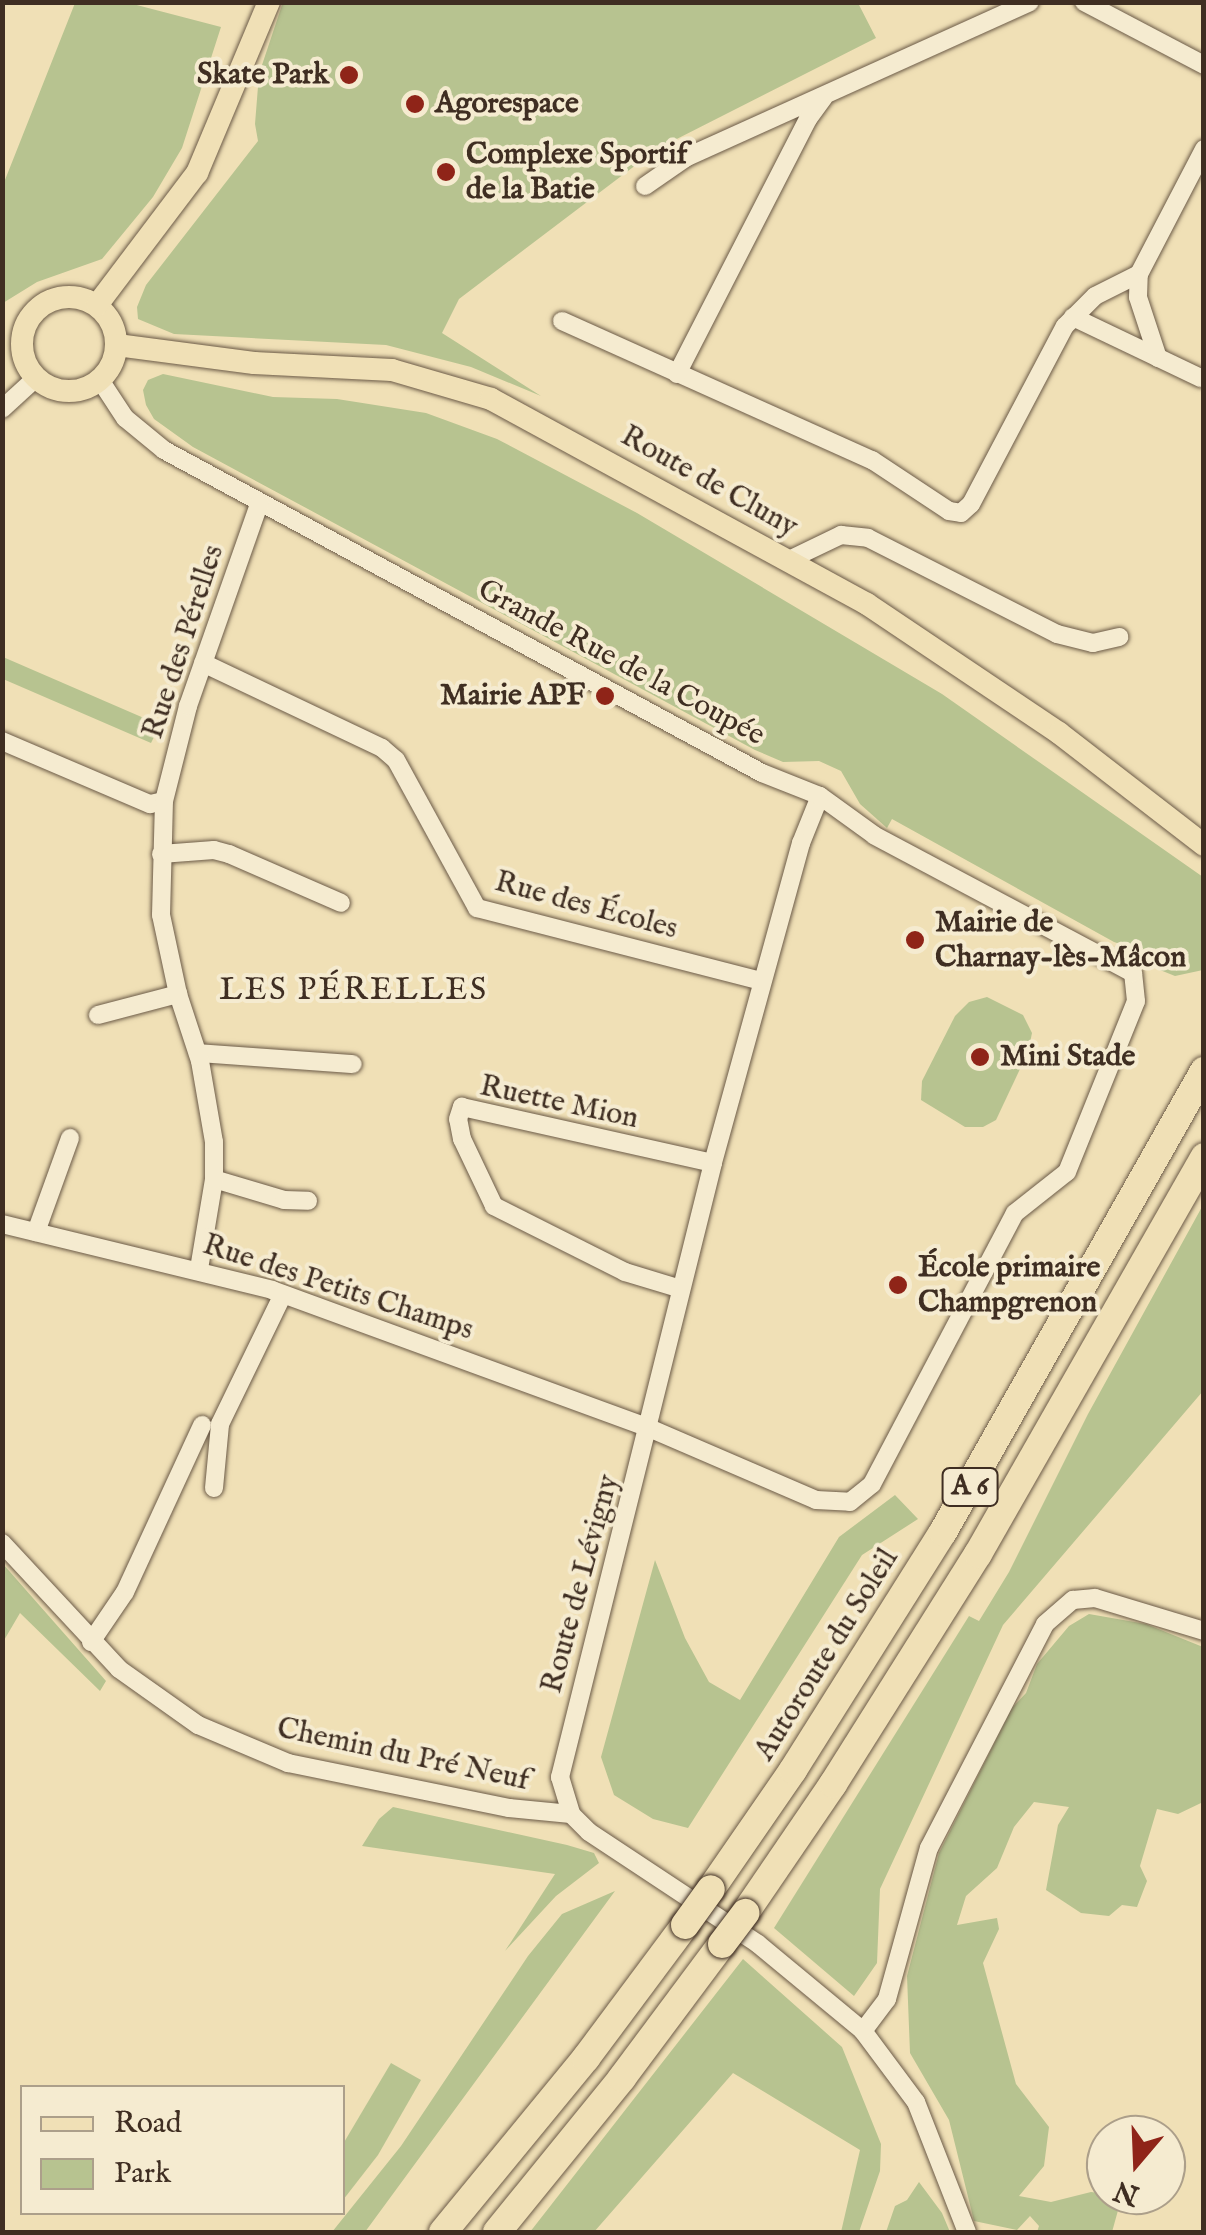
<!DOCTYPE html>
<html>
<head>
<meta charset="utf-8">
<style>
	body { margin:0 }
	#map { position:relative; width:1206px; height:2235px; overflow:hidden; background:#f0e0b6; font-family:"IM FELL English",serif }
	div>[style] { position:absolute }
	.green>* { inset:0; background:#b7c390 }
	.roads { filter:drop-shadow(0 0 2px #6b5a47) drop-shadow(0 0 2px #6b5a47) }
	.minor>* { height:18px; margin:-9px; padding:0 9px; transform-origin:9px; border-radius:9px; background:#f5ebd0 }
	.major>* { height:22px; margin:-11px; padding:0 11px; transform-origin:11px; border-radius:11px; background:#f0e0b6 }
	.major>.ring { margin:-11px; padding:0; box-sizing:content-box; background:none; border:22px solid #f0e0b6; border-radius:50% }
	.highway>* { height:28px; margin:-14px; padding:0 14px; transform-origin:14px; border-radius:14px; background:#f0e0b6 }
	.bridges { filter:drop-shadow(0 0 2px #3f2e22) drop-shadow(0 0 2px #3f2e22) }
	.highway-bridge>* { height:28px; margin:-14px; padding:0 14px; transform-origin:14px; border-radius:14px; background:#f0e0b6 }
	.dots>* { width:28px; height:28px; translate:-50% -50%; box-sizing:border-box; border:5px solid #f5ebd0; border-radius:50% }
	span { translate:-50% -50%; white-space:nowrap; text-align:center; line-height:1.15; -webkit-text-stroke:8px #f5ebd0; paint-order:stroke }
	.shield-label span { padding:2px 8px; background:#f5ebd0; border:2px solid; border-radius:8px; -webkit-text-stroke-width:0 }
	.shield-label { font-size:28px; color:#3f2e22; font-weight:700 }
	.poi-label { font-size:30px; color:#3f2e22; font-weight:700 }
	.right { translate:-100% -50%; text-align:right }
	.left { translate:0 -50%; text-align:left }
	.street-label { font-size:30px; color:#3f2e22 }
	.neighbourhood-label { font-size:32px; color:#3f2e22; letter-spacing:2.5px }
	.frame { position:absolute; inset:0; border:5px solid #3f2e22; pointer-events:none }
	.legend { position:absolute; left:20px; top:2085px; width:325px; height:130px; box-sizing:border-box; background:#f5ebd0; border:2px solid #ac9f8a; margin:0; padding:12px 18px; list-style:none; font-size:30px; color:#3f2e22 }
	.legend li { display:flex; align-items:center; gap:20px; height:50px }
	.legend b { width:50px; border:2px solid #ac9f8a }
	.north { position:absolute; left:1086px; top:2115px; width:100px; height:100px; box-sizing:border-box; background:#f5ebd0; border:2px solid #ac9f8a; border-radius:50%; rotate:199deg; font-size:28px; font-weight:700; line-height:40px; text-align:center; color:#3f2e22 }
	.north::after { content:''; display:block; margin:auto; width:35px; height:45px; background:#8f2418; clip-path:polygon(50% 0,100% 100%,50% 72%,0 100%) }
</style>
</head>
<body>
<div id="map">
	<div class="green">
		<i style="clip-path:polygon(283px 2px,858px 3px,876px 38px,657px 149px,459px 299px,442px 333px,541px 396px,471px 367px,386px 345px,174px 334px,138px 319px,137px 307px,146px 285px,258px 141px,255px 124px,259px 74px)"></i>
		<i style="clip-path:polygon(75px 3px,129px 3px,221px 27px,182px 148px,153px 197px,102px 259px,37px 282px,3px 303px,3px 185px)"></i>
		<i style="clip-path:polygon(163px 374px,273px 397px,337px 399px,426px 413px,497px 439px,637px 513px,942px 694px,1203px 877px,1203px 970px,1175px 976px,1160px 970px,1144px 952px,1114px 942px,892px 819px,887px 828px,860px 804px,841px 771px,819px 761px,783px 762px,755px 750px,193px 447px,154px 419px,146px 405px,143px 390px,148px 380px)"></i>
		<i style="clip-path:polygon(3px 657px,160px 725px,151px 743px,3px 679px)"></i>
		<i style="clip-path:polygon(987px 997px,1023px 1015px,1032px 1033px,1028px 1052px,996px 1120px,983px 1127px,965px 1127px,921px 1100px,922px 1081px,955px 1016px,969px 1002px)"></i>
		<i style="clip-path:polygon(1203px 1205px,1203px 1391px,1003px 1625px,880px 1889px,877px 1963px,854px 1996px,774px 1928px,969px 1616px,979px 1621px,1009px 1572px,1088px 1414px)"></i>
		<i style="clip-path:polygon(895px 1495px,918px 1519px,862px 1555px,688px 1828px,653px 1819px,614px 1795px,601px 1757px,655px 1560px,685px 1638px,709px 1682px,740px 1700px,839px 1537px)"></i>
		<i style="clip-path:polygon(3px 1564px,106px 1681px,100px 1691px,20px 1613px,3px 1642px)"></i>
		<i style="clip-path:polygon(1089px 1614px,1146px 1624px,1203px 1647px,1203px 1784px,1201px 1803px,1178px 1814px,1157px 1809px,1140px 1866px,1147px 1881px,1137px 1907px,1122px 1905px,1109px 1916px,1081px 1913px,1046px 1890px,1058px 1825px,1069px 1807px,1034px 1802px,1014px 1827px,997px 1868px,966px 1896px,957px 1925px,997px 1918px,999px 1929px,983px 1963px,1016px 2084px,1049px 2127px,1044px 2166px,1019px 2196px,1051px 2202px,1091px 2192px,1122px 2196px,1112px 2232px,1037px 2232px,1039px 2226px,1030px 2216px,1017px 2230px,974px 2221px,949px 2120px,910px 2053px,907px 1976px,939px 1853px,1012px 1708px,1026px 1693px,1037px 1664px,1069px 1626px)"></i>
		<i style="clip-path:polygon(393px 1807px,567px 1845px,594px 1853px,599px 1863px,556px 1896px,505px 1951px,555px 1874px,362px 1846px,379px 1819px)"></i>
		<i style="clip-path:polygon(615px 1891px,365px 2232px,332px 2232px,401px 2146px,528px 1956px,562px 1914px)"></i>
		<i style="clip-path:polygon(743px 1959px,842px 2047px,881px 2144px,880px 2171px,859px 2232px,841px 2232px,860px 2150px,733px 2073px,594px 2232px,530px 2232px)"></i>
		<i style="clip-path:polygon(391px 2063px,421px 2080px,378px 2155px,343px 2200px,343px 2144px)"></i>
		<i style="clip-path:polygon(919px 2182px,942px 2213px,950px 2232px,886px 2232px,895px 2206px,907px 2200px)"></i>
	</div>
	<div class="roads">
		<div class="minor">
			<i style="left:1084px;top:2px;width:136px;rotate:27.7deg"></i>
			<i style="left:645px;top:186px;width:51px;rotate:-34.6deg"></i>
			<i style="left:687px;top:157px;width:376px;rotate:-24.3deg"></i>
			<i style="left:1073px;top:317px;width:142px;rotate:25.5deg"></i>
			<i style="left:562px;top:321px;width:340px;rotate:24.2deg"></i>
			<i style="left:872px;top:460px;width:92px;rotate:33.5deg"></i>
			<i style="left:949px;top:511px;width:12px;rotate:9deg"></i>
			<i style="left:961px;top:513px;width:13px;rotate:-42deg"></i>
			<i style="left:971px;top:504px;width:201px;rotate:-62.2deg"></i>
			<i style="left:1065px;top:326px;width:42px;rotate:-45deg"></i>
			<i style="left:1095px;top:296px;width:49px;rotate:-26.6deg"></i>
			<i style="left:1158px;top:358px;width:64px;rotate:-108.2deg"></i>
			<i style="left:1138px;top:297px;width:23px;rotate:-88deg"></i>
			<i style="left:1139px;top:274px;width:141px;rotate:-62.5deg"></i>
			<i style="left:677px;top:374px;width:287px;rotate:-62.8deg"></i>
			<i style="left:808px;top:119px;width:27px;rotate:-54deg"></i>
			<i style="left:2px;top:409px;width:46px;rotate:-42.4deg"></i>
			<i style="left:789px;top:560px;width:58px;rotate:-25.7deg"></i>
			<i style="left:841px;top:535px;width:27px;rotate:6deg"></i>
			<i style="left:868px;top:538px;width:212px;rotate:26.9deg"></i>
			<i style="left:1057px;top:634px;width:37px;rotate:14deg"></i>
			<i style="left:1093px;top:643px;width:27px;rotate:-13deg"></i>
			<i style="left:203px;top:663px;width:198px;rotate:25.4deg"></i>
			<i style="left:382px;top:748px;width:18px;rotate:41deg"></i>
			<i style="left:396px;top:760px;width:169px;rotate:61.3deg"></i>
			<i style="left:477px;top:908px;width:294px;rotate:14.4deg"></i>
			<i style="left:2px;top:741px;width:161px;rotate:23.1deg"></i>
			<i style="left:150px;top:804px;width:14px;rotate:-12deg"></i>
			<i style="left:820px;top:796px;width:51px;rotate:112deg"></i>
			<i style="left:801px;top:843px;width:332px;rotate:105.4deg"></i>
			<i style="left:713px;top:1163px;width:633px;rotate:103.99deg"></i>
			<i style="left:560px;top:1777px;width:39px;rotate:73deg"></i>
			<i style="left:571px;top:1814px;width:25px;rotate:45deg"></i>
			<i style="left:589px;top:1832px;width:203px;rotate:33.5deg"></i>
			<i style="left:758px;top:1944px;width:136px;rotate:39.6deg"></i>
			<i style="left:863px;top:2031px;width:89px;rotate:53.3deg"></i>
			<i style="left:916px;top:2102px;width:140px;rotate:68.6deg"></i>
			<i style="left:161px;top:854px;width:53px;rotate:-4.3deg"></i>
			<i style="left:214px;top:850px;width:16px;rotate:15deg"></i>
			<i style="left:229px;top:854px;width:122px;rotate:23.6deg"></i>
			<i style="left:98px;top:1015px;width:83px;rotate:-14.7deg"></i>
			<i style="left:198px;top:1053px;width:155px;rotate:4.1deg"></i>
			<i style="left:214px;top:1179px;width:73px;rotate:16.7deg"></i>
			<i style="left:284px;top:1200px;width:24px;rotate:2deg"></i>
			<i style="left:2px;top:1224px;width:278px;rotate:13.7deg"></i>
			<i style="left:272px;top:1290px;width:401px;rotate:20.1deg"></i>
			<i style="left:649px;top:1428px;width:182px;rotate:23.3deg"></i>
			<i style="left:816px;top:1500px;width:34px;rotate:3deg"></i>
			<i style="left:850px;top:1502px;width:28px;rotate:-39deg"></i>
			<i style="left:872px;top:1484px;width:306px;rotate:-62.2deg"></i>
			<i style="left:1015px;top:1213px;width:66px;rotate:-38.3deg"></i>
			<i style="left:1067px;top:1172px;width:184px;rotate:-68deg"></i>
			<i style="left:1136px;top:1001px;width:28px;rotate:-96deg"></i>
			<i style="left:1133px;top:973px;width:293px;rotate:-152deg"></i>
			<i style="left:874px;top:835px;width:67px;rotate:-144.2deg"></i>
			<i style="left:820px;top:796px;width:62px;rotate:-158.4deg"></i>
			<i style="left:762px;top:773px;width:680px;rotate:-151.63deg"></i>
			<i style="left:164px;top:450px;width:50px;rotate:-140.6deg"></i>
			<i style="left:125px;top:418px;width:45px;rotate:-123.3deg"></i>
			<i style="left:36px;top:1232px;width:100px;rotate:-70.1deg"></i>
			<i style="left:199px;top:1269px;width:91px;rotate:-80.5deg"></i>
			<i style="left:214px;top:1179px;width:37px;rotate:-90deg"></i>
			<i style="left:214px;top:1142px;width:82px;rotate:-99.8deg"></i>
			<i style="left:200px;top:1061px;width:71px;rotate:-108.2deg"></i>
			<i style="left:178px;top:994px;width:81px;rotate:-102.1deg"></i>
			<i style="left:161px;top:915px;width:114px;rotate:-88.5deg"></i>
			<i style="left:164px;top:801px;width:98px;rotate:-75.8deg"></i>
			<i style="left:188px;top:706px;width:216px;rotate:-70.6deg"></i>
			<i style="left:681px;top:1289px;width:59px;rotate:-163.1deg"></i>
			<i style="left:625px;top:1272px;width:147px;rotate:-153.3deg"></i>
			<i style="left:494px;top:1206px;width:74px;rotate:-115.5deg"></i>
			<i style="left:462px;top:1139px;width:20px;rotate:-101deg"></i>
			<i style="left:458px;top:1119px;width:13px;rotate:-72deg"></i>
			<i style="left:462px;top:1107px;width:257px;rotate:12.6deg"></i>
			<i style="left:214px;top:1488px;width:64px;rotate:-84.6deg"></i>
			<i style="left:220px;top:1424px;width:144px;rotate:-64.1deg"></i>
			<i style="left:2px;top:1543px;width:172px;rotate:47.1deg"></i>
			<i style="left:119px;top:1669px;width:97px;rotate:35.3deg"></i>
			<i style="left:198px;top:1725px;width:98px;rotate:22.9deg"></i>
			<i style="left:288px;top:1763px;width:226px;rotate:11.5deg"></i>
			<i style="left:509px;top:1808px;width:62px;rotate:5.5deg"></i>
			<i style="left:91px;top:1642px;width:60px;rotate:-55.8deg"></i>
			<i style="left:125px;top:1592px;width:184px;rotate:-65.2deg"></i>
			<i style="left:863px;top:2031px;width:40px;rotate:-53deg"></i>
			<i style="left:887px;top:1999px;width:157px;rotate:-74.5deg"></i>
			<i style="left:929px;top:1848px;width:252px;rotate:-62.6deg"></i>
			<i style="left:1045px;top:1624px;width:37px;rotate:-41deg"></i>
			<i style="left:1073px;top:1600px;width:22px;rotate:-5deg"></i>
			<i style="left:1095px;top:1598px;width:114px;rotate:16.8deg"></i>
		</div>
		<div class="major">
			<i class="ring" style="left:22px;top:297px;width:72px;height:72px"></i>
			<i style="left:97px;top:305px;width:166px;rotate:-52.9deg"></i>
			<i style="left:197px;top:173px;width:186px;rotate:-67.2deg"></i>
			<i style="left:117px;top:345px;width:138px;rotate:7.5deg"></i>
			<i style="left:254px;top:363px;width:138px;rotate:2.9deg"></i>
			<i style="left:392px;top:370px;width:103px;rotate:16.3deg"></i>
			<i style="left:491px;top:399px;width:428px;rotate:28.6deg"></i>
			<i style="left:867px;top:604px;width:231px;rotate:33.9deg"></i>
			<i style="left:1059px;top:733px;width:183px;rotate:37.7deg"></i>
		</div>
		<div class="highway">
			<i style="left:711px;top:1889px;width:145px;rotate:-55.4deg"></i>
			<i style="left:793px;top:1770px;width:281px;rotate:-57.8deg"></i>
			<i style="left:943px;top:1532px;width:530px;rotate:-60.48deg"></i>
			<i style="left:745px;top:1913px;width:156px;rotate:-55.7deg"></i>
			<i style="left:833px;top:1784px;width:272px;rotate:-57.8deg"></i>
			<i style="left:978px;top:1554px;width:457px;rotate:-60.3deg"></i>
			<i style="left:443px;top:2232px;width:225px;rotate:-50.6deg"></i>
			<i style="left:586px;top:2058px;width:166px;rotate:-53.3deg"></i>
			<i style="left:497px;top:2232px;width:198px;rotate:-50.9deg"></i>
			<i style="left:622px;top:2078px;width:167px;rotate:-53.3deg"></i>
		</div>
	</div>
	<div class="bridges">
		<div class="highway-bridge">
			<i style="left:685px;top:1925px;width:44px;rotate:-54.2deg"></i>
			<i style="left:722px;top:1944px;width:39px;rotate:-53deg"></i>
		</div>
	</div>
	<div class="dots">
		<i style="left:349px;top:75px;background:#8f2418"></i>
		<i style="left:415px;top:104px;background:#8f2418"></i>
		<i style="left:446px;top:172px;background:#8f2418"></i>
		<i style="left:605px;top:696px;background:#8f2418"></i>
		<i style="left:915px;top:940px;background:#8f2418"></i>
		<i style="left:980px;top:1057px;background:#8f2418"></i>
		<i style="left:898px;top:1285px;background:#8f2418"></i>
	</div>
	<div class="shield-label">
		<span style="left:970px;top:1487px">A 6</span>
	</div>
	<div class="poi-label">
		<span class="right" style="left:329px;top:75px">Skate Park</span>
		<span class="left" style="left:435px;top:104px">Agorespace</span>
		<span class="left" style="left:466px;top:172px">Complexe Sportif<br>de la Batie</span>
		<span class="right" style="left:585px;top:696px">Mairie APF</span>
		<span class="left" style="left:935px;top:940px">Mairie de<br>Charnay-lès-Mâcon</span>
		<span class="left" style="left:1000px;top:1057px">Mini Stade</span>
		<span class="left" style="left:918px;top:1285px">École primaire<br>Champgrenon</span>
	</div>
	<div class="street-label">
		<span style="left:709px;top:482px;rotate:29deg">Route de Cluny</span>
		<span style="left:184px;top:642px;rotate:-72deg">Rue des Pérelles</span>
		<span style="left:621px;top:663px;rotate:28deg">Grande Rue de la Coupée</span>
		<span style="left:586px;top:906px;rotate:15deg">Rue des Écoles</span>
		<span style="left:559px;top:1103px;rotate:12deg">Ruette Mion</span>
		<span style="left:338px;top:1288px;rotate:18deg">Rue des Petits Champs</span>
		<span style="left:581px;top:1584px;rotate:-75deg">Route de Lévigny</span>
		<span style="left:827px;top:1655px;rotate:-58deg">Autoroute du Soleil</span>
		<span style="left:403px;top:1755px;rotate:12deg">Chemin du Pré Neuf</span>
	</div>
	<div class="neighbourhood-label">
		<span style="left:354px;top:991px">LES PÉRELLES</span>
	</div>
	<div class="frame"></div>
	<ul class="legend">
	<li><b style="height:12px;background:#f0e0b6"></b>Road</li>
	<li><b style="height:28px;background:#b7c390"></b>Park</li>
	</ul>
	<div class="north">N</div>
</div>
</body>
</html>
